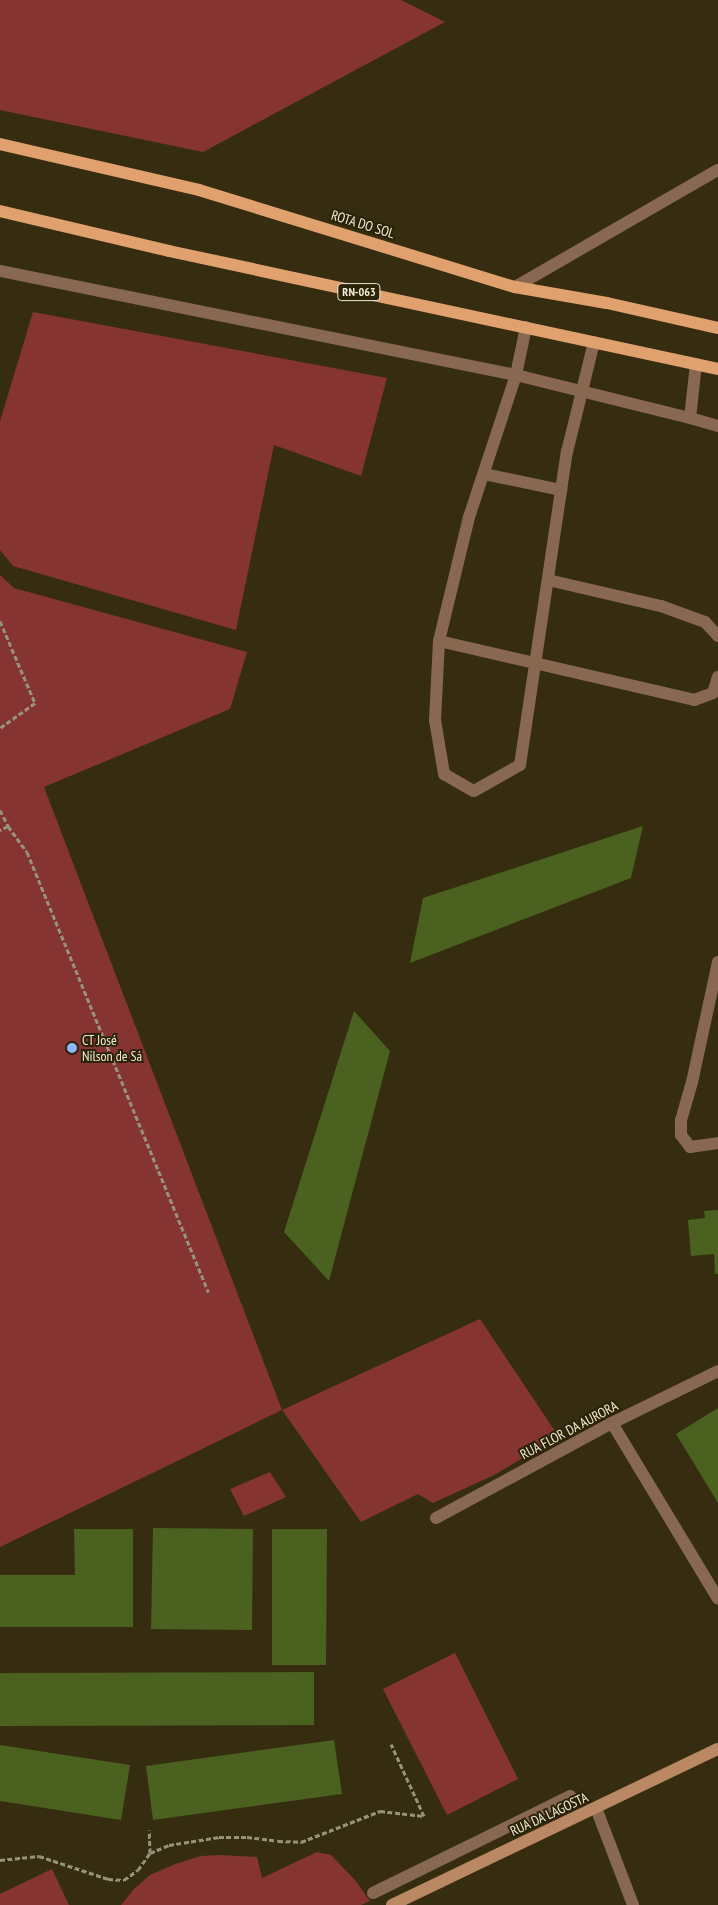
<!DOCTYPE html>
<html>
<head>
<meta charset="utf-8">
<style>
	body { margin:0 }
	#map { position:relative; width:718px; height:1905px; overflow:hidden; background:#362d10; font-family:"PT Sans Narrow",sans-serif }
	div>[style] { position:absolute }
	.green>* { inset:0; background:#853431 }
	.building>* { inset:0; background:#4a6120 }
	.path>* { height:3px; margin-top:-1.5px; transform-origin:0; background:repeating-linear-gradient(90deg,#99927b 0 5px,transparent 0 7.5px) }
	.lane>* { height:12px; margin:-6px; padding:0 6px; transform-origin:6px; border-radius:6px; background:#886850 }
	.street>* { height:12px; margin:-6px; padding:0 6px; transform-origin:6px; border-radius:6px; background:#886850 }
	.secondary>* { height:12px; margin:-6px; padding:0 6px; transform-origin:6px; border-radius:6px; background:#ba8862 }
	.primary>* { height:12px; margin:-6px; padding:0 6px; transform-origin:6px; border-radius:6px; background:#e1a16e }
	.dots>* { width:14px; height:14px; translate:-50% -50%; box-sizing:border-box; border:2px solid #2c2306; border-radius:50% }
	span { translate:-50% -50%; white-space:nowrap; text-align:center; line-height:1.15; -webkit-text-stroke:4px #2c2306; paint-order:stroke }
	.shield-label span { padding:1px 4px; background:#2c2306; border:1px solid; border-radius:4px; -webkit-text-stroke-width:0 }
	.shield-label { font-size:12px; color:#f1ebda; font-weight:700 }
	.street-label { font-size:14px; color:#f1ebda }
	.poi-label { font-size:14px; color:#f1ebda }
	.left { translate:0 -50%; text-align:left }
</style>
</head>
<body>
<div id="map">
	<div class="green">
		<i style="clip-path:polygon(0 0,401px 0,445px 22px,203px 152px,0 110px)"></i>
		<i style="clip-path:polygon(33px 312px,387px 378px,361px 476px,274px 445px,236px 630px,13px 566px,0 550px,0 421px)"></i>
		<i style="clip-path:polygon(0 575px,14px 588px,247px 652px,230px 709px,44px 787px,282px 1410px,480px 1319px,559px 1437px,494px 1475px,433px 1503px,418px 1494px,361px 1522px,282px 1410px,0 1547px)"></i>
		<i style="clip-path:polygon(270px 1472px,286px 1497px,244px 1516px,230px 1489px)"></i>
		<i style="clip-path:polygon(455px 1653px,518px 1779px,447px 1815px,383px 1689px)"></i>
		<i style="clip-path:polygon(317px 1852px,331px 1855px,355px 1880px,370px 1901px,361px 1905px,121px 1905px,134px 1889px,150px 1875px,175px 1864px,201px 1856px,220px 1855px,257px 1857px,262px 1878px)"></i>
		<i style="clip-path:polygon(52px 1869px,69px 1905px,0 1905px,0 1894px)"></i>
	</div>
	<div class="building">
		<i style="clip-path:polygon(643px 826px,631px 878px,410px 963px,423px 898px)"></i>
		<i style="clip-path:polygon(354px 1011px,390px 1051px,329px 1281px,284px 1232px)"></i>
		<i style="clip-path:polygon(718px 1210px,718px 1274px,715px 1274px,714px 1254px,691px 1256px,688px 1220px,705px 1218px,704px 1211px)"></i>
		<i style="clip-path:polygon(718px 1408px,718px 1503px,676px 1434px)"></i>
		<i style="clip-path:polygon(153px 1528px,253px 1529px,252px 1630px,151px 1629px)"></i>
		<i style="clip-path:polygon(74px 1529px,133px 1529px,133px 1627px,0 1627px,0 1575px,75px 1575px)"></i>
		<i style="clip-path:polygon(272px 1529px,327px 1529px,326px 1665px,272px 1665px)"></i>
		<i style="clip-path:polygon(314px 1672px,314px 1725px,0 1726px,0 1673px)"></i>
		<i style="clip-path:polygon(334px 1740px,342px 1794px,153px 1820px,146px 1766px)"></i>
		<i style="clip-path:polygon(0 1745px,130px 1765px,121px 1820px,0 1801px)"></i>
	</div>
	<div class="path">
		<i style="left:0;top:621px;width:89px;rotate:66.9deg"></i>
		<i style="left:35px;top:703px;width:43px;rotate:144.5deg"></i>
		<i style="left:0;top:810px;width:18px;rotate:63deg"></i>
		<i style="left:8px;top:826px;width:9px;rotate:153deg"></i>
		<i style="left:8px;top:826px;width:32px;rotate:54deg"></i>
		<i style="left:27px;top:852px;width:476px;rotate:67.6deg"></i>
		<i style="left:150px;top:1853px;width:21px;rotate:-23deg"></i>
		<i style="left:169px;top:1845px;width:51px;rotate:-9.1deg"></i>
		<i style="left:219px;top:1837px;width:28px"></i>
		<i style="left:247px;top:1837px;width:31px;rotate:7deg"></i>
		<i style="left:278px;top:1841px;width:23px;rotate:2deg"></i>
		<i style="left:301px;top:1842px;width:85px;rotate:-21.4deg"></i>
		<i style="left:380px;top:1811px;width:44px;rotate:6.5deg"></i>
		<i style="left:424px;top:1816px;width:79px;rotate:-114.6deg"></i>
		<i style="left:0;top:1860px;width:39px;rotate:-6deg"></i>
		<i style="left:39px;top:1856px;width:73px;rotate:18.4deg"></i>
		<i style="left:108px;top:1879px;width:16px;rotate:4deg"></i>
		<i style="left:124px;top:1880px;width:17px;rotate:-36deg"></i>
		<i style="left:138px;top:1870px;width:21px;rotate:-55deg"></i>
		<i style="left:150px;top:1853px;width:23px;rotate:-92deg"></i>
	</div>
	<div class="lane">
		<i style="left:0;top:271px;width:526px;rotate:11.4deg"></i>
		<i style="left:516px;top:375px;width:179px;rotate:13.9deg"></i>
		<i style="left:515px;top:287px;width:234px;rotate:-30deg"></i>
		<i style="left:526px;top:327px;width:49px;rotate:101.8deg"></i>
		<i style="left:516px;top:375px;width:150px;rotate:108.3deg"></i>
		<i style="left:469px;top:517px;width:128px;rotate:103.6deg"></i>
		<i style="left:439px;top:641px;width:79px;rotate:92.9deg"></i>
		<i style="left:435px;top:720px;width:55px;rotate:80.5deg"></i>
		<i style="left:444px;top:774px;width:34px;rotate:30deg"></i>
		<i style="left:474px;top:791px;width:53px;rotate:-29.5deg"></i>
		<i style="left:520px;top:765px;width:317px;rotate:-81.5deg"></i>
		<i style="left:567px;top:452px;width:113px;rotate:-76.2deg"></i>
		<i style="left:484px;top:474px;width:79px;rotate:11.7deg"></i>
		<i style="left:548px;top:580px;width:116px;rotate:13deg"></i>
		<i style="left:661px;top:606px;width:47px;rotate:20deg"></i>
		<i style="left:705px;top:622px;width:19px;rotate:47deg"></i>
		<i style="left:439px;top:641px;width:262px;rotate:13deg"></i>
		<i style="left:694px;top:700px;width:20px;rotate:-20deg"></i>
		<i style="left:713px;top:693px;width:17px;rotate:-73deg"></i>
		<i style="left:718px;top:962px;width:123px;rotate:102.2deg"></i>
		<i style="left:692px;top:1082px;width:40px;rotate:106deg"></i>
		<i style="left:681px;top:1120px;width:15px;rotate:90deg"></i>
		<i style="left:681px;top:1135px;width:15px;rotate:53deg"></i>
		<i style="left:690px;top:1147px;width:28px;rotate:-8deg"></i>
	</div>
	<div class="street">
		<i style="left:696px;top:364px;width:54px;rotate:96.3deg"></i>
		<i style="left:690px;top:418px;width:29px;rotate:16deg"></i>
		<i style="left:612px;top:1423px;width:205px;rotate:58.9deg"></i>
		<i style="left:436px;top:1518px;width:200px;rotate:-28.4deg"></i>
		<i style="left:612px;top:1423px;width:118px;rotate:-26.1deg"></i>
		<i style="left:596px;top:1808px;width:104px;rotate:69.1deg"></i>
		<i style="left:373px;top:1893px;width:220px;rotate:-26.2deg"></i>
	</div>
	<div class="secondary">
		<i style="left:392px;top:1905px;width:361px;rotate:-25.6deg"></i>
	</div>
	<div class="primary">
		<i style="left:0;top:144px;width:204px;rotate:13deg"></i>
		<i style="left:199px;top:190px;width:331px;rotate:17.1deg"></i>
		<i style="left:515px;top:287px;width:93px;rotate:9.9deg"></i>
		<i style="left:607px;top:303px;width:114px;rotate:12.7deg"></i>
		<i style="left:0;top:211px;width:174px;rotate:13.3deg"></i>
		<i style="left:169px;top:251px;width:562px;rotate:12.13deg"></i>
	</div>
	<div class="dots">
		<i style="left:72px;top:1048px;background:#90b8fd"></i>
	</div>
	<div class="shield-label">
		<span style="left:359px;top:292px">RN-063</span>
	</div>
	<div class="street-label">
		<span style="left:363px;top:224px;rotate:17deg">ROTA DO SOL</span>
		<span style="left:569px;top:1430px;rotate:-28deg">RUA FLOR DA AURORA</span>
		<span style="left:549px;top:1814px;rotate:-25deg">RUA DA LAGOSTA</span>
	</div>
	<div class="poi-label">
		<span class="left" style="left:82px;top:1048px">CT José<br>Nilson de Sá</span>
	</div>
</div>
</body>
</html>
